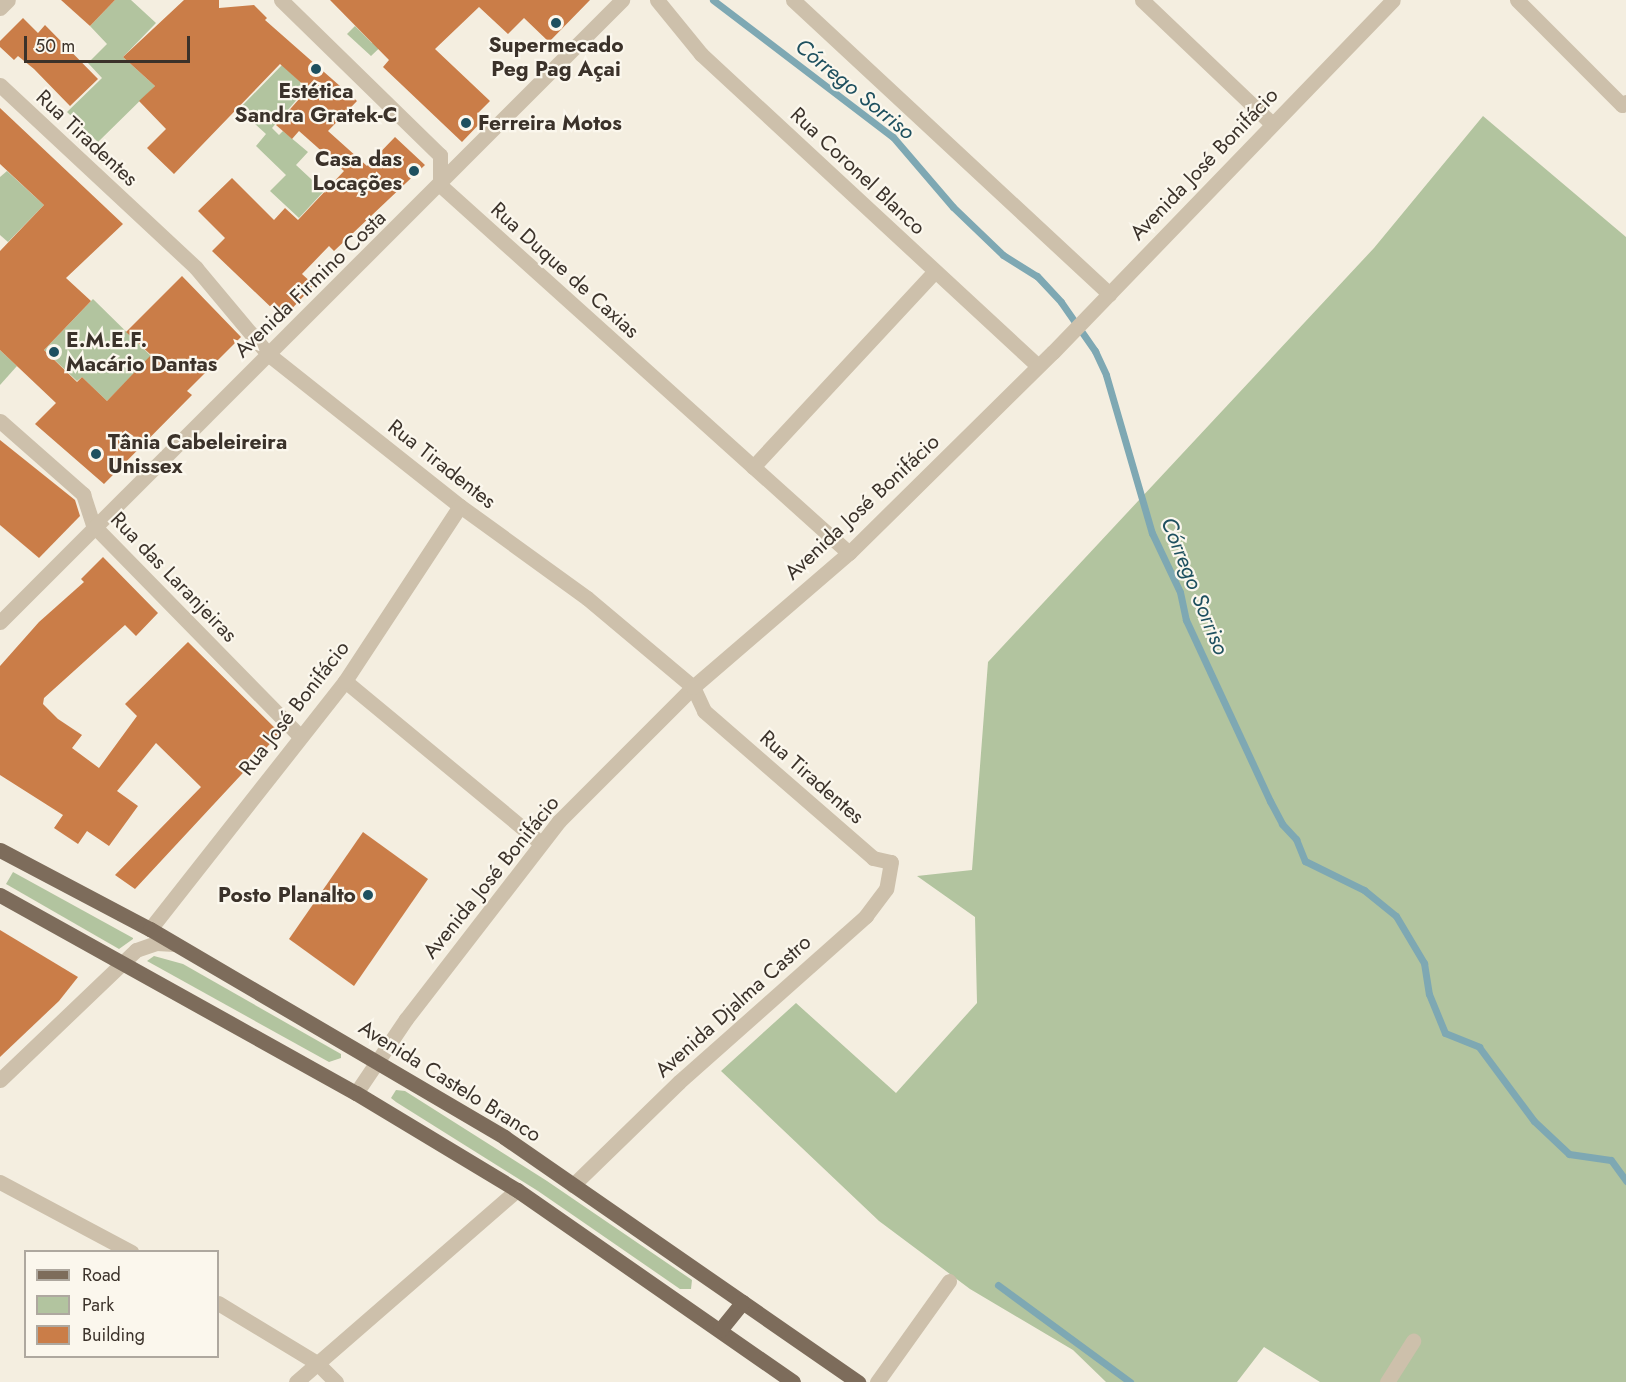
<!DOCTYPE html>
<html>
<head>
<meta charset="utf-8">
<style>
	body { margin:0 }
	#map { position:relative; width:1626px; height:1382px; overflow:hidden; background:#f4eee0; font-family:Jost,sans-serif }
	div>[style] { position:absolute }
	.green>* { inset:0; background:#b2c49f }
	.stream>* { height:7px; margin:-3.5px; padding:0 3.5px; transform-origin:3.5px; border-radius:3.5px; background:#7ea8b3 }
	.building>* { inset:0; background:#ca7d48 }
	.minor>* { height:15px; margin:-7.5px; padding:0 7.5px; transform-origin:7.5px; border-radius:7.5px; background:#cdc0ab }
	.tertiary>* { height:15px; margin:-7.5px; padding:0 7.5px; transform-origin:7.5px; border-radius:7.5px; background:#cdc0ab }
	.primary>* { height:15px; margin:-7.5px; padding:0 7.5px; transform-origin:7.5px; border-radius:7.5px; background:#7d6c5b }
	.dots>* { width:16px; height:16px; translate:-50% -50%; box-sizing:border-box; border:3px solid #fbf7ed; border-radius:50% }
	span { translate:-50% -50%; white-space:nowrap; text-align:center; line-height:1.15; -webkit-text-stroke:4.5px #fbf7ed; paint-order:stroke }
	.poi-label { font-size:21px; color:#3b322a; font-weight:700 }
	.left { translate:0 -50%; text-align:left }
	.right { translate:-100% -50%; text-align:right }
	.street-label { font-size:21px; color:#3b322a }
	.water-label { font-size:22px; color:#1e505f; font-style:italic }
	.legend { position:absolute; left:24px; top:1250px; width:195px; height:108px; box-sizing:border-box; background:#fbf7ed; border:2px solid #aea89f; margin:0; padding:8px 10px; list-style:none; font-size:18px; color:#3b322a }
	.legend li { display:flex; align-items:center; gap:12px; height:30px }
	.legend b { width:30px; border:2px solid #aea89f }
	.scale { position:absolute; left:24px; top:36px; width:166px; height:27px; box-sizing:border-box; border:3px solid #3b322a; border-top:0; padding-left:8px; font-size:18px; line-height:21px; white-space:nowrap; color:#3b322a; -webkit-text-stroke:4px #fbf7ed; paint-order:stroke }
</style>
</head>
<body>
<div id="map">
	<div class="green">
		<i style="clip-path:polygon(115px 0,131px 0,156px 23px,123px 57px,155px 86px,98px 142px,67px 112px,102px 78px,88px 63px,107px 44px,90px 26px)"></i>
		<i style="clip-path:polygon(355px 26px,372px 43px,383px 31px,390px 38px,371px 56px,347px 34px)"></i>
		<i style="clip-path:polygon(282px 65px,307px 88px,272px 128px,279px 135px,283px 131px,308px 152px,296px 165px,324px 191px,299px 218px,270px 191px,286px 175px,256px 146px,266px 134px,239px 109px)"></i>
		<i style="clip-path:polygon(1483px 116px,1626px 237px,1626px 1382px,1320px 1382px,1264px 1347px,1237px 1382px,1106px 1382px,1073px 1350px,970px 1289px,879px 1221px,721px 1071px,796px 1003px,896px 1093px,977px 1003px,975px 917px,917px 876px,972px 870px,988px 662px,1374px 248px)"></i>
		<i style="clip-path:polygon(7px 171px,44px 205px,8px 242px,0 235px,0 177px)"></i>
		<i style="clip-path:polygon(93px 299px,151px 356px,107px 401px,82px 377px,77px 381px,44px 350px)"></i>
		<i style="clip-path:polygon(0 350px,17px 366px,0 385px)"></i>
		<i style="clip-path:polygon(13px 872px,133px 938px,133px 939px,119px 949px,6px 884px)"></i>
		<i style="clip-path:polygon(154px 956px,183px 964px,341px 1054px,341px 1058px,329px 1062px,147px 961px)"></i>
		<i style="clip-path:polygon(396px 1090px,405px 1091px,547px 1181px,692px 1280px,691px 1289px,680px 1289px,538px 1191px,396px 1102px,391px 1098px)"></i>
	</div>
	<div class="stream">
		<i style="left:713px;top:0;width:226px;rotate:37.3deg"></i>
		<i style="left:893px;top:137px;width:92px;rotate:49.4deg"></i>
		<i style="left:953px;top:207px;width:69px;rotate:43.8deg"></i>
		<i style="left:1003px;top:255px;width:40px;rotate:32deg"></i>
		<i style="left:1037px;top:276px;width:35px;rotate:47deg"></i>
		<i style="left:1061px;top:302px;width:60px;rotate:55.2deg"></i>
		<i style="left:1095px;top:351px;width:26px;rotate:65deg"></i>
		<i style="left:1106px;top:375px;width:165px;rotate:73.8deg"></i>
		<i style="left:1152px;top:533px;width:65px;rotate:64.6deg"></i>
		<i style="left:1180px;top:592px;width:29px;rotate:78deg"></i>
		<i style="left:1186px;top:620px;width:200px;rotate:65.1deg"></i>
		<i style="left:1270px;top:801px;width:26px;rotate:62deg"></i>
		<i style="left:1282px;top:824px;width:21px;rotate:47deg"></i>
		<i style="left:1296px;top:839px;width:24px;rotate:68deg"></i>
		<i style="left:1305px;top:861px;width:66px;rotate:26.2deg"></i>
		<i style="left:1364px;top:890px;width:41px;rotate:39.1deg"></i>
		<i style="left:1396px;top:916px;width:55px;rotate:59.2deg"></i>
		<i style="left:1424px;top:963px;width:31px;rotate:81deg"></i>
		<i style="left:1429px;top:994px;width:42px;rotate:67.7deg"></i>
		<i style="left:1445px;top:1033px;width:37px;rotate:22deg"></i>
		<i style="left:1479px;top:1047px;width:92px;rotate:53.4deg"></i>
		<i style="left:1534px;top:1121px;width:48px;rotate:43.3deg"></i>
		<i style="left:1569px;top:1154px;width:42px;rotate:8.1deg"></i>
		<i style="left:1611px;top:1160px;width:26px;rotate:54deg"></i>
		<i style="left:998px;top:1285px;width:164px;rotate:36.3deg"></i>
	</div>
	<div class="building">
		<i style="clip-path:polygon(61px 0,115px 0,90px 26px)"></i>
		<i style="clip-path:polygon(184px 0,219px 0,219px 8px,254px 5px,267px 18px,265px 20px,357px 101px,328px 131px,367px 166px,395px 137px,425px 165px,334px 251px,329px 246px,302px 274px,314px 285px,286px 315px,281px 310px,277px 313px,212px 251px,225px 238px,198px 211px,232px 178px,274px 220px,285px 208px,298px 220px,344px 171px,299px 131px,292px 139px,276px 125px,308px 89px,280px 64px,174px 174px,147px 148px,166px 129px,139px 101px,155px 86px,123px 57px)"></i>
		<i style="clip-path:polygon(330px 0,590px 0,549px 42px,524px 18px,508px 34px,479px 7px,435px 49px,490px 101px,478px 113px,484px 119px,462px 142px,383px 67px,389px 60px)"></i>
		<i style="clip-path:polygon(23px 18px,38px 33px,45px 25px,98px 79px,70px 106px,34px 69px,18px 56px,14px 60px,0 47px,0 41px)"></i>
		<i style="clip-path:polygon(0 108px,123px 224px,66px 278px,91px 301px,44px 350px,77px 382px,82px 377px,107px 401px,151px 355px,126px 332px,182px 276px,241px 337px,187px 391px,192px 395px,104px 484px,35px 424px,56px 403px,0 350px,0 251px,44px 205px,0 164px)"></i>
		<i style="clip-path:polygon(0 440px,75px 500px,80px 516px,39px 558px,0 525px)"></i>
		<i style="clip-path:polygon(103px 557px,158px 613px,136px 636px,125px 625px,44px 698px,43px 704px,58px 719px,82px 735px,72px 748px,99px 768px,137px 716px,125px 704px,188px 642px,280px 733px,135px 889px,115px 875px,201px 787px,156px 743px,117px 791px,138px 806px,109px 846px,87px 831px,78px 844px,54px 828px,63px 815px,0 775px,0 666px,39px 622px,84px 582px,81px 579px)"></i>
		<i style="clip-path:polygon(363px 832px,428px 879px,354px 986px,289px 939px)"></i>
		<i style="clip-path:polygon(0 930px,78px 977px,59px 1001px,0 1057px)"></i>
	</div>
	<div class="minor">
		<i style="left:281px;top:0;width:222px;rotate:44.3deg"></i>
		<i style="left:440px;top:155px;width:30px;rotate:90deg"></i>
		<i style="left:440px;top:185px;width:550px;rotate:41.98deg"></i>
		<i style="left:657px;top:0;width:70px;rotate:50.8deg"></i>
		<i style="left:701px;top:54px;width:459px;rotate:42.8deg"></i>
		<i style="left:793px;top:0;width:432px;rotate:42.9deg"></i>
		<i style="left:1142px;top:0;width:178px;rotate:43.6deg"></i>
		<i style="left:1517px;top:0;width:148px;rotate:45deg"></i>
		<i style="left:1622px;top:105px;width:5px;rotate:-37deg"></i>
		<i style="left:0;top:8px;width:11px;rotate:-45deg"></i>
		<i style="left:0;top:85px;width:268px;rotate:43deg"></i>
		<i style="left:196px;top:268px;width:112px;rotate:50.1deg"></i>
		<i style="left:268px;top:354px;width:245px;rotate:38.4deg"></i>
		<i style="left:460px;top:506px;width:157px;rotate:35.9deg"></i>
		<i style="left:587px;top:598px;width:138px;rotate:40deg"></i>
		<i style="left:693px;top:687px;width:26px;rotate:65deg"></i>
		<i style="left:704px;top:711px;width:224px;rotate:41deg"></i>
		<i style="left:873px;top:858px;width:18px;rotate:13deg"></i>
		<i style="left:891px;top:862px;width:27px;rotate:100deg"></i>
		<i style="left:886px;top:889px;width:34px;rotate:127deg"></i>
		<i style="left:866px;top:916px;width:250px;rotate:138.4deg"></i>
		<i style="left:679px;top:1082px;width:148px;rotate:135.8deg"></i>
		<i style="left:0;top:421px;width:111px;rotate:41.3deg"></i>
		<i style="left:83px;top:494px;width:33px;rotate:72deg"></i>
		<i style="left:93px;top:525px;width:294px;rotate:45.6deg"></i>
		<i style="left:753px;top:467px;width:267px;rotate:-47.1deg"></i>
		<i style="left:345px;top:681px;width:254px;rotate:39.6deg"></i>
		<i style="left:150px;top:929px;width:315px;rotate:-51.8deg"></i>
		<i style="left:345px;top:681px;width:209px;rotate:-56.7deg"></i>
		<i style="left:0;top:1182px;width:149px;rotate:28.1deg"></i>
		<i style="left:218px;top:1303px;width:116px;rotate:31.2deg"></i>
		<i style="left:317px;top:1363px;width:27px;rotate:45deg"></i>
		<i style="left:877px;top:1382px;width:124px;rotate:-54.5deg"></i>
		<i style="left:1387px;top:1382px;width:49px;rotate:-57.6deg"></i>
	</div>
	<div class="tertiary">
		<i style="left:0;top:622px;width:880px;rotate:-45deg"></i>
		<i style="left:0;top:1080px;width:188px;rotate:-43.7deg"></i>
		<i style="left:136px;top:950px;width:21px;rotate:-19deg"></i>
		<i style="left:156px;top:943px;width:19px;rotate:3deg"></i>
		<i style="left:356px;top:1093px;width:89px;rotate:-56deg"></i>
		<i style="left:406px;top:1019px;width:250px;rotate:-52.3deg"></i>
		<i style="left:559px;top:821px;width:190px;rotate:-45deg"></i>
		<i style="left:693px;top:687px;width:206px;rotate:-40.7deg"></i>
		<i style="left:849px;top:553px;width:286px;rotate:-44.6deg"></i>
		<i style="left:1053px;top:352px;width:489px;rotate:-46deg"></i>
		<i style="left:296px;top:1382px;width:293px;rotate:-41deg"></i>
	</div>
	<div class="primary">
		<i style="left:0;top:850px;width:170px;rotate:27.8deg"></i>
		<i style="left:150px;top:929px;width:411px;rotate:30.4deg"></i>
		<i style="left:504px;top:1137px;width:431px;rotate:34.7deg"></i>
		<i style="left:0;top:895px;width:407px;rotate:29.1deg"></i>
		<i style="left:356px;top:1093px;width:188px;rotate:31.1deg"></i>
		<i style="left:517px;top:1190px;width:336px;rotate:34.8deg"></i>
		<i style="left:720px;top:1330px;width:36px;rotate:-51deg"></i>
	</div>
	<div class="dots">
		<i style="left:556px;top:23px;background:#1e505f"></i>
		<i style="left:316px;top:69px;background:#1e505f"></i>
		<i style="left:466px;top:123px;background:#1e505f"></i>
		<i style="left:414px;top:171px;background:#1e505f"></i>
		<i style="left:54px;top:352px;background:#1e505f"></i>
		<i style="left:96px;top:454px;background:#1e505f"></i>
		<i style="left:368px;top:895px;background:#1e505f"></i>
	</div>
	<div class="poi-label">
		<span style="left:556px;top:57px">Supermecado<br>Peg Pag Açai</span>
		<span style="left:316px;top:103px">Estética<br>Sandra Gratek-C</span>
		<span class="left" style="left:478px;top:123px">Ferreira Motos</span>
		<span class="right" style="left:402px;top:171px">Casa das<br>Locações</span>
		<span class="left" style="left:66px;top:352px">E.M.E.F.<br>Macário Dantas</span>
		<span class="left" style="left:108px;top:454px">Tânia Cabeleireira<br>Unissex</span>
		<span class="right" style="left:356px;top:895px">Posto Planalto</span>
	</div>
	<div class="street-label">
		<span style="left:87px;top:138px;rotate:43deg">Rua Tiradentes</span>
		<span style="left:1204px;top:164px;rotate:-46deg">Avenida José Bonifácio</span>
		<span style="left:858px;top:171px;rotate:43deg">Rua Coronel Blanco</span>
		<span style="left:565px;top:270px;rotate:42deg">Rua Duque de Caxias</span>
		<span style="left:310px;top:284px;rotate:-44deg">Avenida Firmino Costa</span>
		<span style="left:442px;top:464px;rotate:38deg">Rua Tiradentes</span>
		<span style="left:862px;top:507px;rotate:-43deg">Avenida José Bonifácio</span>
		<span style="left:174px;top:577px;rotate:46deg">Rua das Laranjeiras</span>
		<span style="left:294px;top:708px;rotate:-52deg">Rua José Bonifácio</span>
		<span style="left:812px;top:777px;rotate:41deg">Rua Tiradentes</span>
		<span style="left:491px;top:877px;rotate:-51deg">Avenida José Bonifácio</span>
		<span style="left:733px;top:1006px;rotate:-42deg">Avenida Djalma Castro</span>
		<span style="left:450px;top:1081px;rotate:32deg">Avenida Castelo Branco</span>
	</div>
	<div class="water-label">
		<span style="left:855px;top:89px;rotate:39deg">Córrego Sorriso</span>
		<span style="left:1195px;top:586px;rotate:68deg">Córrego Sorriso</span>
	</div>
	<ul class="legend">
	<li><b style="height:8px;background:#7d6c5b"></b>Road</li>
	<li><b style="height:16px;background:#b2c49f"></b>Park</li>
	<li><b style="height:16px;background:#ca7d48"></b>Building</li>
	</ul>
	<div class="scale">50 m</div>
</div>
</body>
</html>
